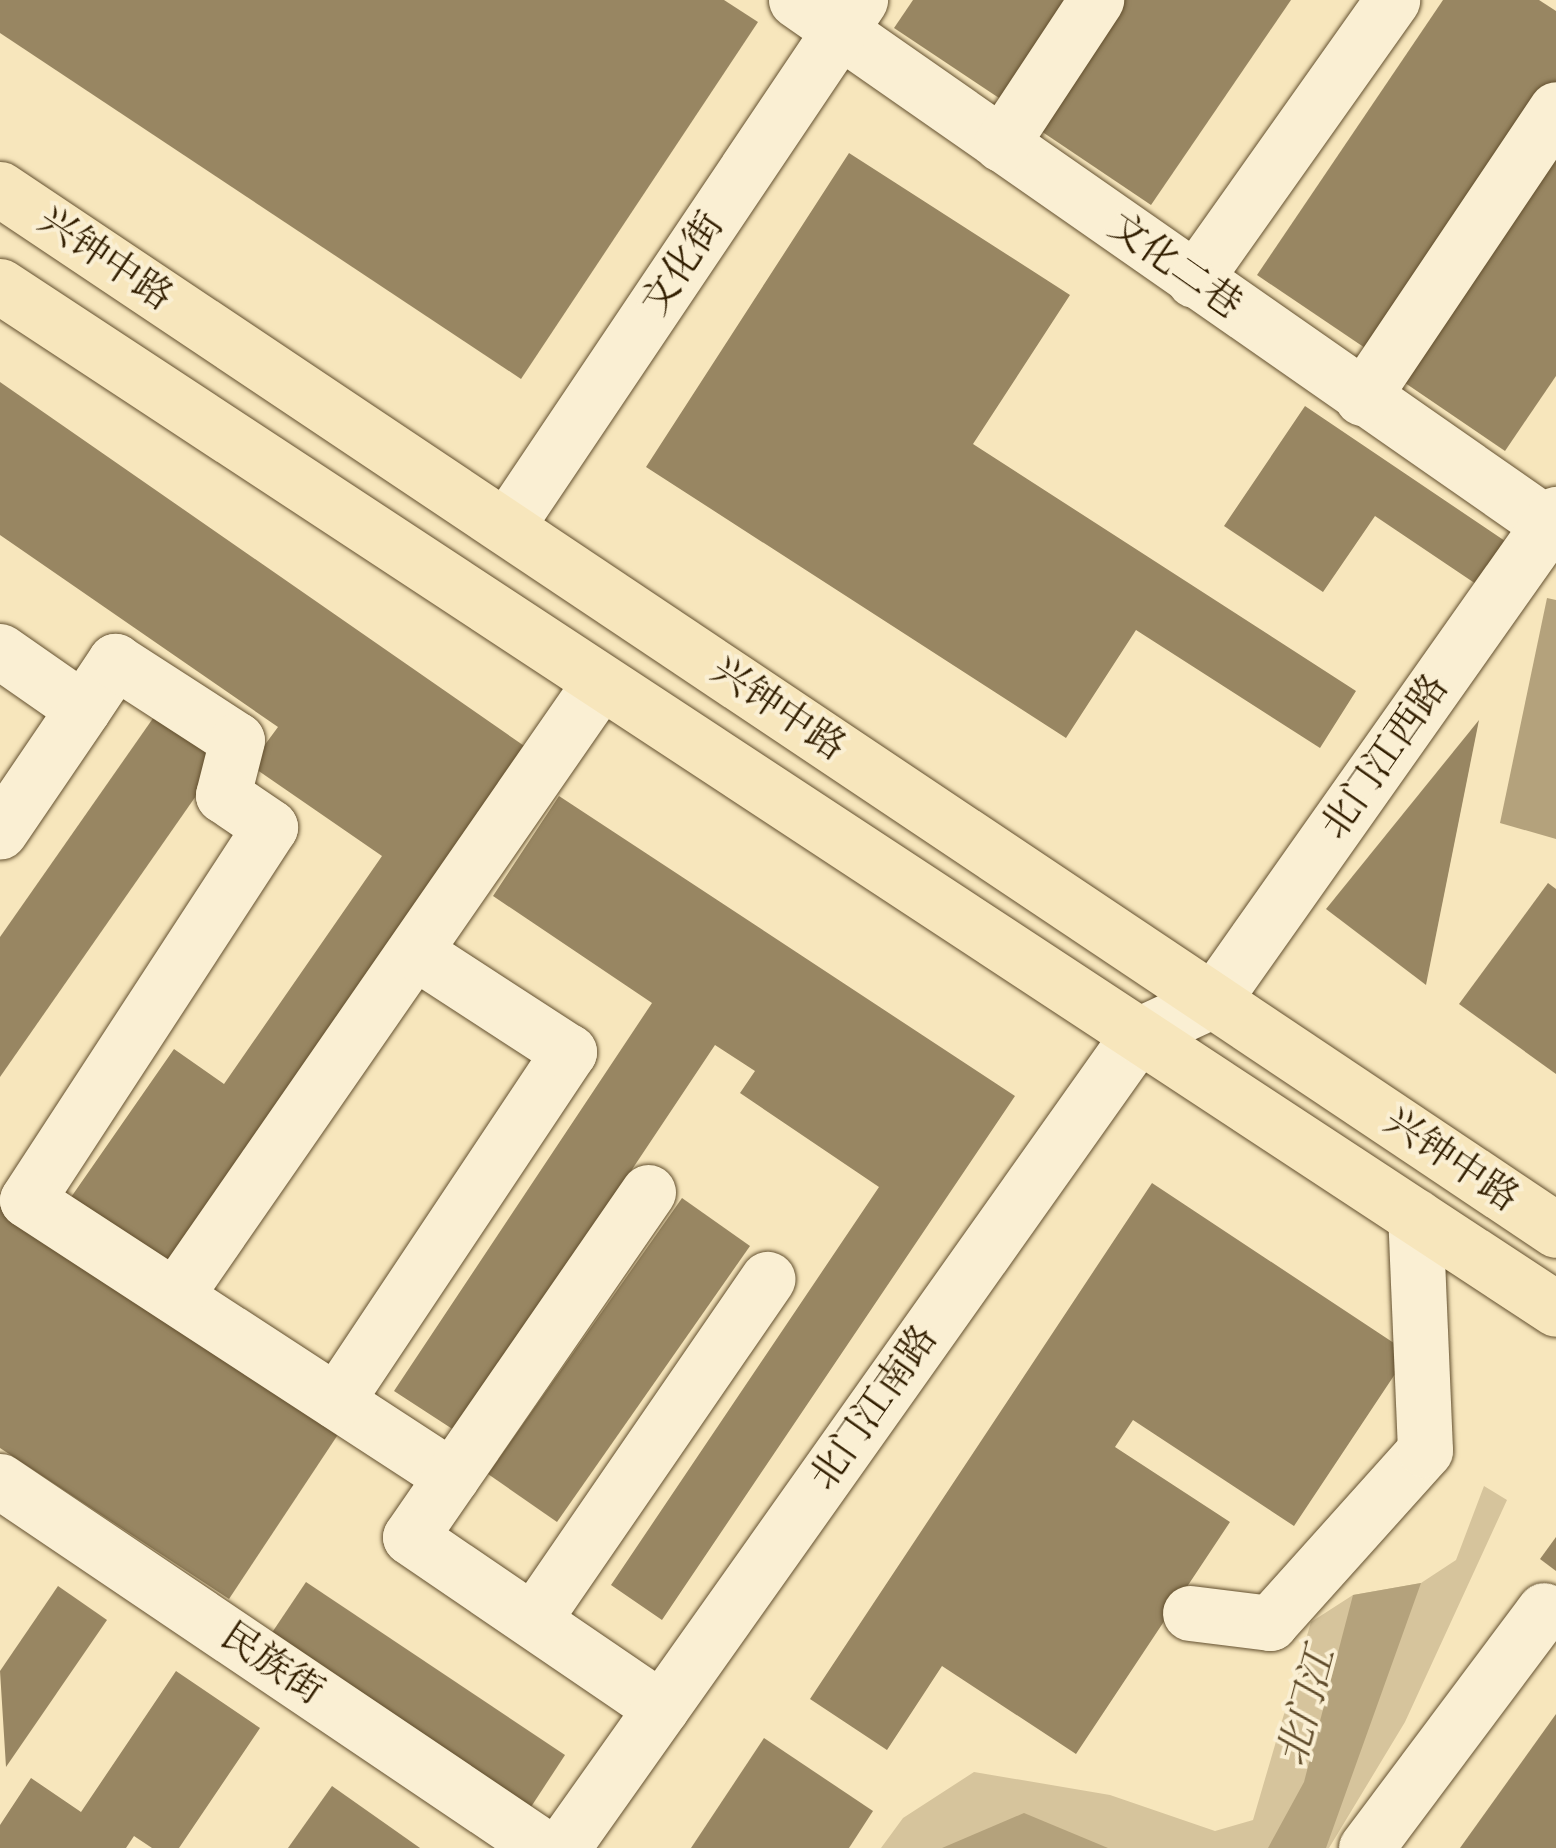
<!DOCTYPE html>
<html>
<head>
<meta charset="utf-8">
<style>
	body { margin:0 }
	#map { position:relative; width:1556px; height:1848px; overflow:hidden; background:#f7e6bc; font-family:"IM FELL Double Pica","Noto Serif SC",serif }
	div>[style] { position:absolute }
	.green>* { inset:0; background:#d6c49c }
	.water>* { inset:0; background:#b4a27c }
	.building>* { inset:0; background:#988662 }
	.roads { filter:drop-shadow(0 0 2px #63502f) drop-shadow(0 0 2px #63502f) }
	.minor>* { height:55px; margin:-27.5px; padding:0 27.5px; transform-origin:27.5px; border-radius:27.5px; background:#faefd3 }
	.major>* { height:55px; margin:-27.5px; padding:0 27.5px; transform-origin:27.5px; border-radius:27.5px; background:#f7e6bc }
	span { translate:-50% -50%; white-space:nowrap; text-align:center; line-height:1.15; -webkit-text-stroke:8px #faefd3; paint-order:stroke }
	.street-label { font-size:38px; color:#321e00 }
	.water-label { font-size:40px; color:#604c2b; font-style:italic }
</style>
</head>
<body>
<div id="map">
	<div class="green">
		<i style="clip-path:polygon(1484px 1486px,1507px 1500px,1405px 1722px,1329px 1848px,881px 1848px,903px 1818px,974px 1772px,1110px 1795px,1215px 1831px,1253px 1820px,1311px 1622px,1353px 1595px,1421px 1583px,1456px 1560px)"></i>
	</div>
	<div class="water">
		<i style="clip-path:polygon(1547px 598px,1556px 600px,1556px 839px,1500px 823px)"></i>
		<i style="clip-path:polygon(1421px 1583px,1326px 1848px,1268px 1848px,1304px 1782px,1353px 1595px)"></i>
		<i style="clip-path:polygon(1024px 1813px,1108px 1848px,942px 1848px)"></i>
	</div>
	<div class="building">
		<i style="clip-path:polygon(0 0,724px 0,758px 22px,521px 379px,0 33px)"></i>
		<i style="clip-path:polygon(913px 0,1083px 0,1011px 106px,894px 28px)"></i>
		<i style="clip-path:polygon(1121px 0,1291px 0,1151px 205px,1035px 127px)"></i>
		<i style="clip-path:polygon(1443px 0,1539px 0,1556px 11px,1556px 85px,1374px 354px,1257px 275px)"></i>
		<i style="clip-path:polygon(1556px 125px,1556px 376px,1505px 451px,1389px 372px)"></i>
		<i style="clip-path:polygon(849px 153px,1070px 295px,973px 444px,1356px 691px,1320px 748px,1136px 630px,1066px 738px,646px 467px)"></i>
		<i style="clip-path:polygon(0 382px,533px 752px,170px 1274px,67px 1203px,174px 1049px,224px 1084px,382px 856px,250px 765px,278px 727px,0 535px)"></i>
		<i style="clip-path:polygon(1305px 406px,1505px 541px,1476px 584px,1375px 516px,1323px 592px,1224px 526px)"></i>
		<i style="clip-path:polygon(163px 704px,228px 750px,0 1077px,0 937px)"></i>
		<i style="clip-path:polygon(1479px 720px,1426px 985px,1326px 909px)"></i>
		<i style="clip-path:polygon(559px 796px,1015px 1096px,662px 1620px,611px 1585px,879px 1187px,740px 1093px,755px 1071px,715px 1045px,457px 1432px,394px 1391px,652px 1003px,493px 896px)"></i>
		<i style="clip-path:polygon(1548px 883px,1556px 889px,1556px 1074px,1459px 1004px)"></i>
		<i style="clip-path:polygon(1152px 1183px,1409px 1353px,1294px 1526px,1133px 1420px,1115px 1447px,1230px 1522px,1076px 1754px,942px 1666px,887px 1750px,810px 1699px)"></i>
		<i style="clip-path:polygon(682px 1198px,750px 1246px,557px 1522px,488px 1474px)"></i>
		<i style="clip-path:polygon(0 1206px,341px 1430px,229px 1599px,0 1448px)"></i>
		<i style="clip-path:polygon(1556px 1537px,1556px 1571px,1540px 1559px)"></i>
		<i style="clip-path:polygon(306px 1582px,565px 1755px,527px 1813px,267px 1640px)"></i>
		<i style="clip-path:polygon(58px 1586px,107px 1620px,6px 1767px,0 1671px)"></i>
		<i style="clip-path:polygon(176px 1671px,260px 1728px,179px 1848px,152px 1848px,134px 1836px,126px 1848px,0 1848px,0 1825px,31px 1778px,81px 1812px)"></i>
		<i style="clip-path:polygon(1556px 1714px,1556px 1848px,1460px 1848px)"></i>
		<i style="clip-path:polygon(764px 1738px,873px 1811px,849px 1848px,691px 1848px)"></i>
		<i style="clip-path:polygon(332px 1786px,420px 1848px,288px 1848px)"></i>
	</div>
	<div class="roads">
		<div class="minor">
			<i style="left:796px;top:0;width:927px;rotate:34.89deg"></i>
			<i style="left:1001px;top:144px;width:173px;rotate:-56.6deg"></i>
			<i style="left:1194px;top:280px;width:343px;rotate:-54.7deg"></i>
			<i style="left:1362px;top:398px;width:348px;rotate:-56.1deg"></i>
			<i style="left:506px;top:527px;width:635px;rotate:-56.11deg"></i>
			<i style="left:0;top:651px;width:101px;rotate:34.9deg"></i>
			<i style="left:83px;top:709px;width:148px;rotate:124.2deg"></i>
			<i style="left:83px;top:709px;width:58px;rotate:-56.3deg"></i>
			<i style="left:115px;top:661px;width:145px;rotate:32.9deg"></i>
			<i style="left:237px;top:740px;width:57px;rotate:104.3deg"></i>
			<i style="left:223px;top:795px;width:57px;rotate:34.2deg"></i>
			<i style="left:270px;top:827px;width:445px;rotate:123.1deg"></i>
			<i style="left:27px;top:1200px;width:507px;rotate:33.09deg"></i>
			<i style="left:648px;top:1192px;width:419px;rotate:124.6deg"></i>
			<i style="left:410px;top:1537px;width:304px;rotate:34.3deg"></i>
			<i style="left:175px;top:1296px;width:745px;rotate:-55.29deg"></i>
			<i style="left:336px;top:1401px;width:420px;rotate:-56.3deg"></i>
			<i style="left:569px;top:1052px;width:184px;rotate:-147deg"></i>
			<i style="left:0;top:1481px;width:656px;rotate:34deg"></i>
			<i style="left:1190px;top:1613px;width:81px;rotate:7.1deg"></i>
			<i style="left:1270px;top:1623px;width:232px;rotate:-48.1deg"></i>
			<i style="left:1425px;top:1450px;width:234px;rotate:-92.4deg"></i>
			<i style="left:533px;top:1620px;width:414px;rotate:-55.5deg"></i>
			<i style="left:562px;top:1848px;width:996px;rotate:-54.68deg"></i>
			<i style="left:1138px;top:1035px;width:83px;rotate:-25deg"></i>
			<i style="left:1213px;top:1000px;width:595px;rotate:-54.79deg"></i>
			<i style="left:1366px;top:1848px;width:297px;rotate:-53.2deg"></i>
		</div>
		<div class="major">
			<i style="left:0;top:189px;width:1872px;rotate:33.78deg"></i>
			<i style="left:0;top:286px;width:1862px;rotate:33.32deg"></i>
		</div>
	</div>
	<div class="street-label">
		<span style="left:105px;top:259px;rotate:34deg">兴钟中路</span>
		<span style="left:683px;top:264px;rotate:-56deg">文化街</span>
		<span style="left:1175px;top:266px;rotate:35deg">文化二巷</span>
		<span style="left:778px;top:709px;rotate:34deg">兴钟中路</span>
		<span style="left:1385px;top:757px;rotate:-55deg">北门江西路</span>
		<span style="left:1451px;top:1160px;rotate:34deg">兴钟中路</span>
		<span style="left:874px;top:1408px;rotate:-55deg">北门江南路</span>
		<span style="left:272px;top:1664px;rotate:34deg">民族街</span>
	</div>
	<div class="water-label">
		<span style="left:1307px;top:1707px;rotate:-75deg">北门江</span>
	</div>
</div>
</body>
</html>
